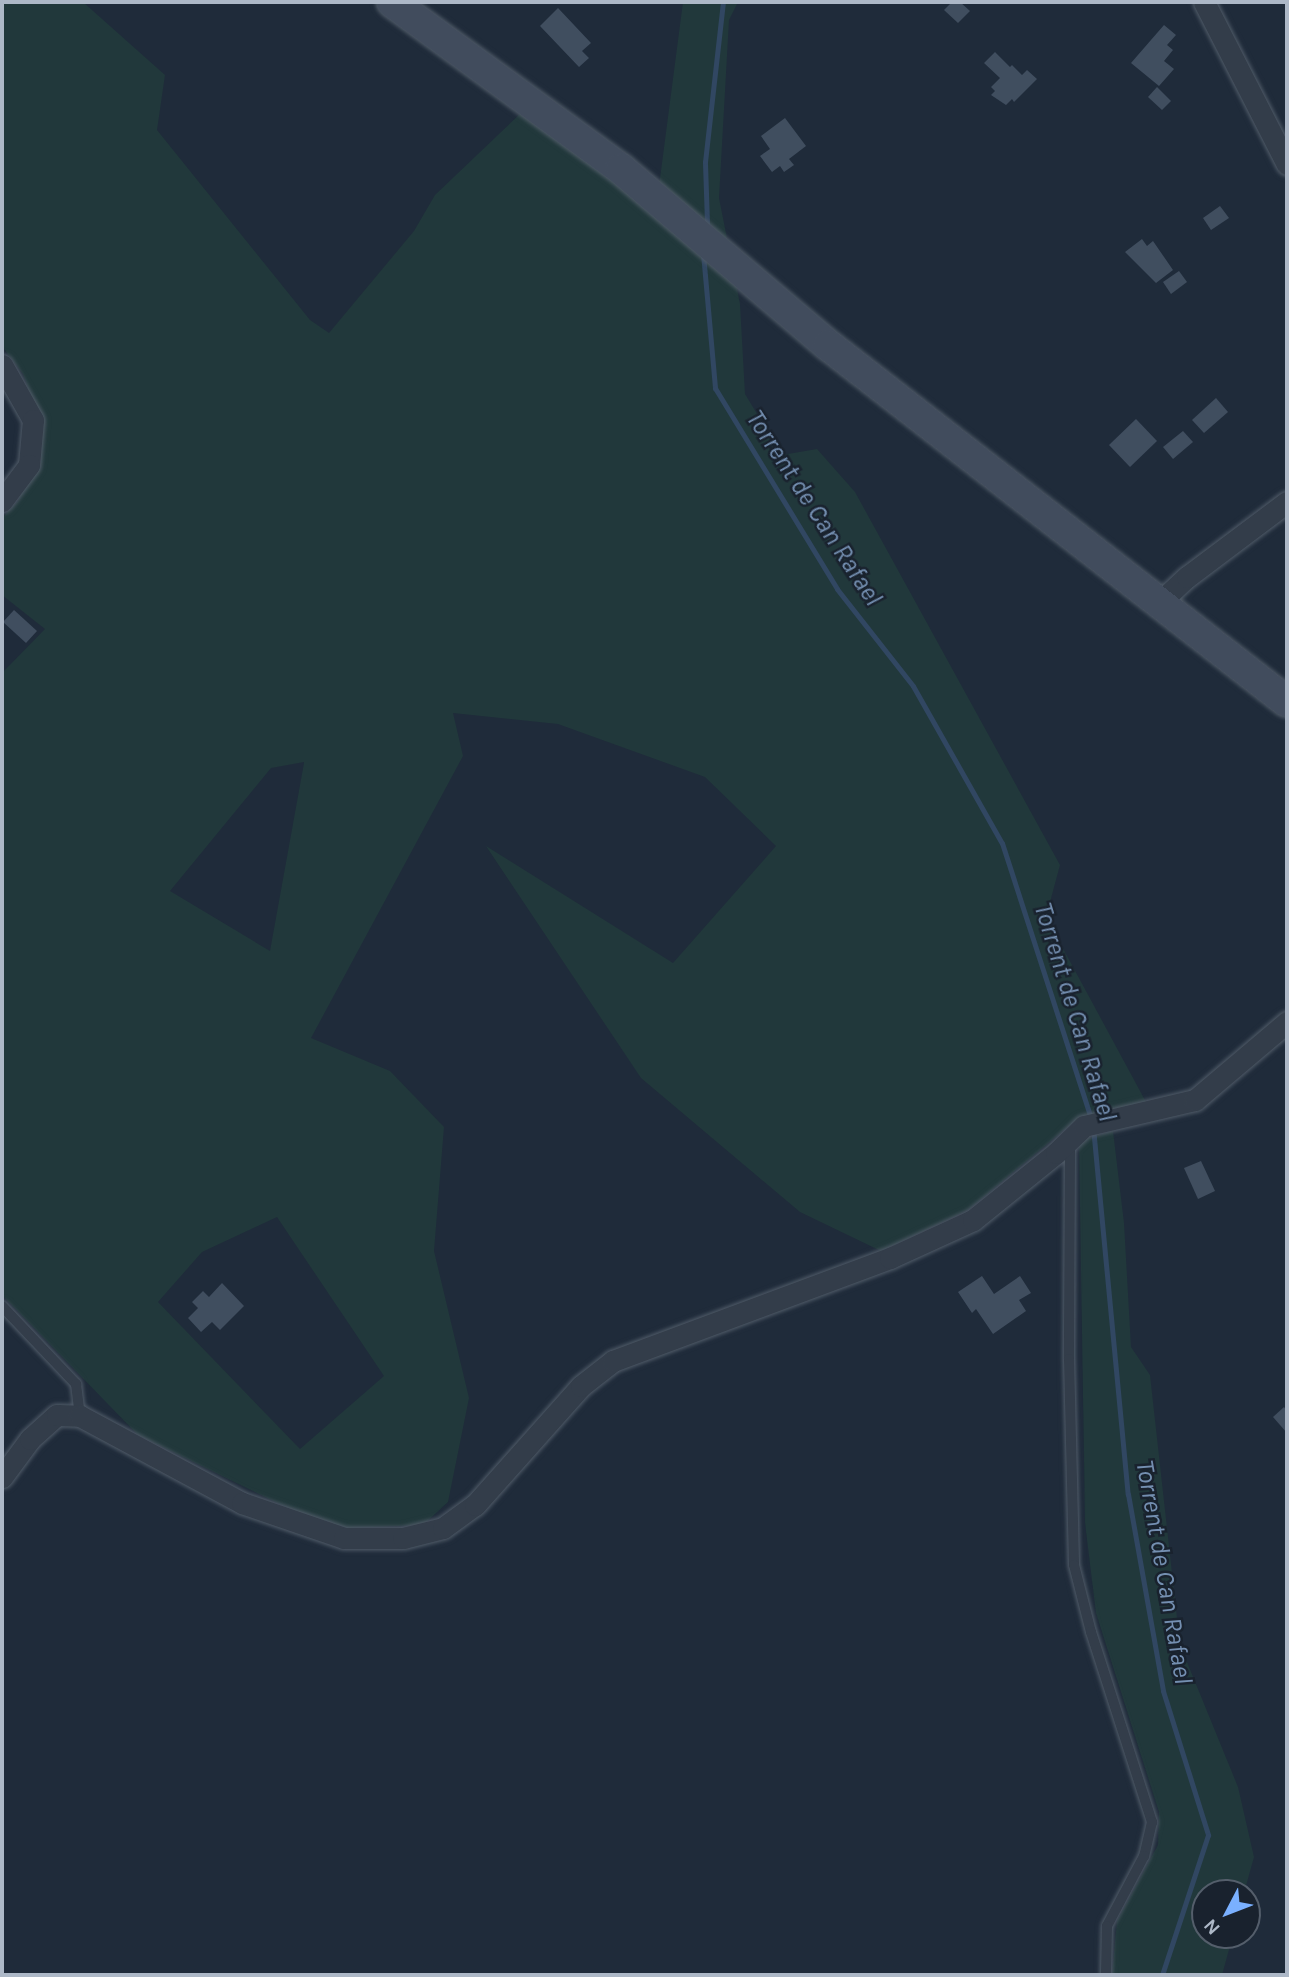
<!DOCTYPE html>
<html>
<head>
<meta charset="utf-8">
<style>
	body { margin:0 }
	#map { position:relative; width:1289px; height:1977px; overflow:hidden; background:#1f2b3a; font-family:Karla,sans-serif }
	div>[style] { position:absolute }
	.green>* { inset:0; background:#21383b }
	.stream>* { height:5px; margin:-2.5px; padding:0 2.5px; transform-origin:2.5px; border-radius:2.5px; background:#314762 }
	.building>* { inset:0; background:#404e5f }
	.roads { filter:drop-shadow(0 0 2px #505b68) drop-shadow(0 0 2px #505b68) }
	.lane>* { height:10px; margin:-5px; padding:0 5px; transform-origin:5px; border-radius:5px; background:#333d4a }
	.street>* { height:21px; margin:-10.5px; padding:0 10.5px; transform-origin:10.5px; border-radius:10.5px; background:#333d4a }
	.secondary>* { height:30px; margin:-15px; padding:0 15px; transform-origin:15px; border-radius:15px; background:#414c5d }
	span { translate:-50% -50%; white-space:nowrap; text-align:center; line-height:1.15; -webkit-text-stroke:5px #19222e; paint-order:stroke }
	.water-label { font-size:26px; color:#748fb1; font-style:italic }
	.frame { position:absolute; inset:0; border:4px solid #adb8c7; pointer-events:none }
	.north { position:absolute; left:1191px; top:1879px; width:70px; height:70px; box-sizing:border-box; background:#19222e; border:2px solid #545e6b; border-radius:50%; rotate:228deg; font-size:19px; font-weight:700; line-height:28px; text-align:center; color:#adb8c7 }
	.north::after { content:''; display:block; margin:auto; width:24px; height:32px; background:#7ab0ff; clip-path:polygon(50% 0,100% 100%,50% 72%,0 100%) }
</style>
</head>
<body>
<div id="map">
	<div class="green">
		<i style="clip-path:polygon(evenodd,2px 2px,83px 2px,165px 75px,157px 130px,310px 320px,329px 333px,414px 231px,435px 195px,523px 111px,659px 186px,683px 2px,738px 2px,729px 20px,719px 198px,740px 304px,745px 394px,782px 455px,817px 449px,855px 492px,1060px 865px,1046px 917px,1146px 1102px,1076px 1120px,968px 1210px,881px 1251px,800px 1212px,641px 1078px,486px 846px,673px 963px,776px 846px,705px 777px,558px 724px,453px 713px,463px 756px,311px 1038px,390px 1071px,444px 1127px,434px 1251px,469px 1398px,448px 1502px,423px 1525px,347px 1528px,296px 1512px,138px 1435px,2px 1295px,2px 673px,45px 629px,2px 595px,2px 518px,18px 501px,37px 459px,41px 424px,23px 374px,2px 346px,2px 2px,304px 762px,304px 763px,270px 951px,170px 891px,271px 768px,304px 762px,2px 2px,277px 1217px,384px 1376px,300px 1449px,158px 1302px,202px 1252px,277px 1217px)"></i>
		<i style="clip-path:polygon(1113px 1131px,1124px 1223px,1131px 1347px,1150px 1375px,1180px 1645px,1238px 1787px,1254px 1857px,1244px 1893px,1205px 1893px,1205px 1935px,1233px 1935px,1222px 1975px,1112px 1975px,1117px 1921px,1158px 1845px,1159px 1812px,1096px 1613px,1085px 1523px,1079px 1141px)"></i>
	</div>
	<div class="stream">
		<i style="left:707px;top:223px;width:61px;rotate:-91.9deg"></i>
		<i style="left:705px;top:162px;width:161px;rotate:-83.6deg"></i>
		<i style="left:703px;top:253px;width:136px;rotate:84.9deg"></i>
		<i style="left:715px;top:388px;width:235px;rotate:58.7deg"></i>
		<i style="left:837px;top:589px;width:123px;rotate:51.9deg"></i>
		<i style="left:913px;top:686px;width:180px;rotate:60.5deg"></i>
		<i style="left:1002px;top:843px;width:289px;rotate:72.1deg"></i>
		<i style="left:1093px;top:1127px;width:369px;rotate:84.6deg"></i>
		<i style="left:1128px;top:1494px;width:200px;rotate:79.9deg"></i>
		<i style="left:1163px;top:1691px;width:151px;rotate:72.6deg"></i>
		<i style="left:1208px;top:1835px;width:147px;rotate:108.2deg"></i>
	</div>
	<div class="building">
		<i style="clip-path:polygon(952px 2px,960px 2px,970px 11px,958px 23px,944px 10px)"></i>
		<i style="clip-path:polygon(558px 8px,591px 43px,582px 51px,589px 58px,579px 67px,540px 26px)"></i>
		<i style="clip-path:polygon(1164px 25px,1176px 35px,1167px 45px,1173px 50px,1164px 61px,1174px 69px,1159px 86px,1131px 63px)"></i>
		<i style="clip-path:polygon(995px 52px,1010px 67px,1012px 65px,1022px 75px,1027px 70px,1037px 79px,1014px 102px,1012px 99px,1006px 105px,991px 95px,995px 91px,991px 87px,1000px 78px,984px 63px)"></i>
		<i style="clip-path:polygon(1157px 87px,1171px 101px,1162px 110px,1148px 97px)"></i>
		<i style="clip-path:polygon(785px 118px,806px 146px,789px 159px,794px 165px,784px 172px,780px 166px,772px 172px,760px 156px,770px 149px,761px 136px)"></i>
		<i style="clip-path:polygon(1220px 206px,1229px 218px,1211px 230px,1203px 218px)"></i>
		<i style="clip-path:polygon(1142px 239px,1147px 246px,1153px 241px,1173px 270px,1156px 283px,1125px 252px)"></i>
		<i style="clip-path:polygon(1179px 271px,1187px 282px,1171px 294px,1163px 282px)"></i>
		<i style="clip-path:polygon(1216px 398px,1228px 412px,1204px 433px,1192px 420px)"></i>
		<i style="clip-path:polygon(1136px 419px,1157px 441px,1130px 467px,1109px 445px)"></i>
		<i style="clip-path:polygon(1183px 431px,1193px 442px,1173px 459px,1163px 447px)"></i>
		<i style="clip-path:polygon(14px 610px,37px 631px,26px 643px,3px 622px)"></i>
		<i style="clip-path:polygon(1201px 1161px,1215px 1191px,1198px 1199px,1184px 1168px)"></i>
		<i style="clip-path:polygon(982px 1276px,994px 1294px,1020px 1276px,1031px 1293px,1019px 1300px,1026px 1311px,993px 1334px,976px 1309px,972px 1313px,958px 1292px)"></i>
		<i style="clip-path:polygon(222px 1283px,244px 1306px,220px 1330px,212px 1322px,201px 1332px,188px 1318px,198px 1308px,192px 1302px,203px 1291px,209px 1297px)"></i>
		<i style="clip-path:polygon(1284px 1407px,1287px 1411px,1287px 1433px,1273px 1417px)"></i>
	</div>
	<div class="roads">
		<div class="lane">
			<i style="left:1068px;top:1143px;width:7px;rotate:74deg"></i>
			<i style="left:1070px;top:1150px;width:209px;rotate:90.3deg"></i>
			<i style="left:1069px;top:1359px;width:206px;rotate:88.6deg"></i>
			<i style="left:1074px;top:1565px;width:69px;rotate:75.8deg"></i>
			<i style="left:1091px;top:1632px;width:200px;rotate:72.2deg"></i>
			<i style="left:1152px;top:1822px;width:35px;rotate:103deg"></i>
			<i style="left:1144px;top:1856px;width:79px;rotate:117.9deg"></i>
			<i style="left:1107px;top:1926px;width:49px;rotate:91.2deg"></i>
			<i style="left:2px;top:1306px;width:108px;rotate:46.5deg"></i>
			<i style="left:76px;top:1384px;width:32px;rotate:83deg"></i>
		</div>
		<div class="street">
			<i style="left:1204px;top:2px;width:182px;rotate:62.9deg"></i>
			<i style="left:2px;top:365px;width:63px;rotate:60.6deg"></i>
			<i style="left:33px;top:420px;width:45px;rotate:95.1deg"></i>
			<i style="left:29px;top:465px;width:45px;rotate:126.9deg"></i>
			<i style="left:1160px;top:602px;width:37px;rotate:-43deg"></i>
			<i style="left:1187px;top:577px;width:125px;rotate:-36.9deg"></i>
			<i style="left:2px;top:1477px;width:47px;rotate:-53.6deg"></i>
			<i style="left:30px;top:1439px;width:36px;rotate:-42deg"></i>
			<i style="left:57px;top:1415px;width:23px;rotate:2deg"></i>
			<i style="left:80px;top:1416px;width:184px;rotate:28.2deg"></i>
			<i style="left:242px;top:1503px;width:108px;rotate:18.9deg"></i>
			<i style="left:344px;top:1538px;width:59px"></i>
			<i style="left:403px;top:1538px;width:41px;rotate:-14deg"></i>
			<i style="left:443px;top:1528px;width:39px;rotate:-36deg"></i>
			<i style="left:475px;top:1505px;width:159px;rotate:-48.3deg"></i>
			<i style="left:581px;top:1386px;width:41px;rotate:-38deg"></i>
			<i style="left:613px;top:1361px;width:296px;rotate:-20.4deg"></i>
			<i style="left:890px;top:1258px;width:91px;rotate:-24.6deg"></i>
			<i style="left:973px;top:1220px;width:107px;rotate:-38.9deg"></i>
			<i style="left:1056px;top:1153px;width:39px;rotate:-44deg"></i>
			<i style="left:1084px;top:1126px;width:114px;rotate:-13.2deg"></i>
			<i style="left:1195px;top:1100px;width:121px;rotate:-40.3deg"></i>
		</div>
		<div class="secondary">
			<i style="left:392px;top:2px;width:283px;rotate:36.1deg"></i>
			<i style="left:621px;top:169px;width:272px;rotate:40.4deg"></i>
			<i style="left:828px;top:345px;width:581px;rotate:37.87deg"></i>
		</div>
	</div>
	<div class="water-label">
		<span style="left:814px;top:508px;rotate:57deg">Torrent de Can Rafael</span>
		<span style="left:1075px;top:1012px;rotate:73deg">Torrent de Can Rafael</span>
		<span style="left:1164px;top:1572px;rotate:80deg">Torrent de Can Rafael</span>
	</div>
	<div class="frame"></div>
	<div class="north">N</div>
</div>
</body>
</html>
